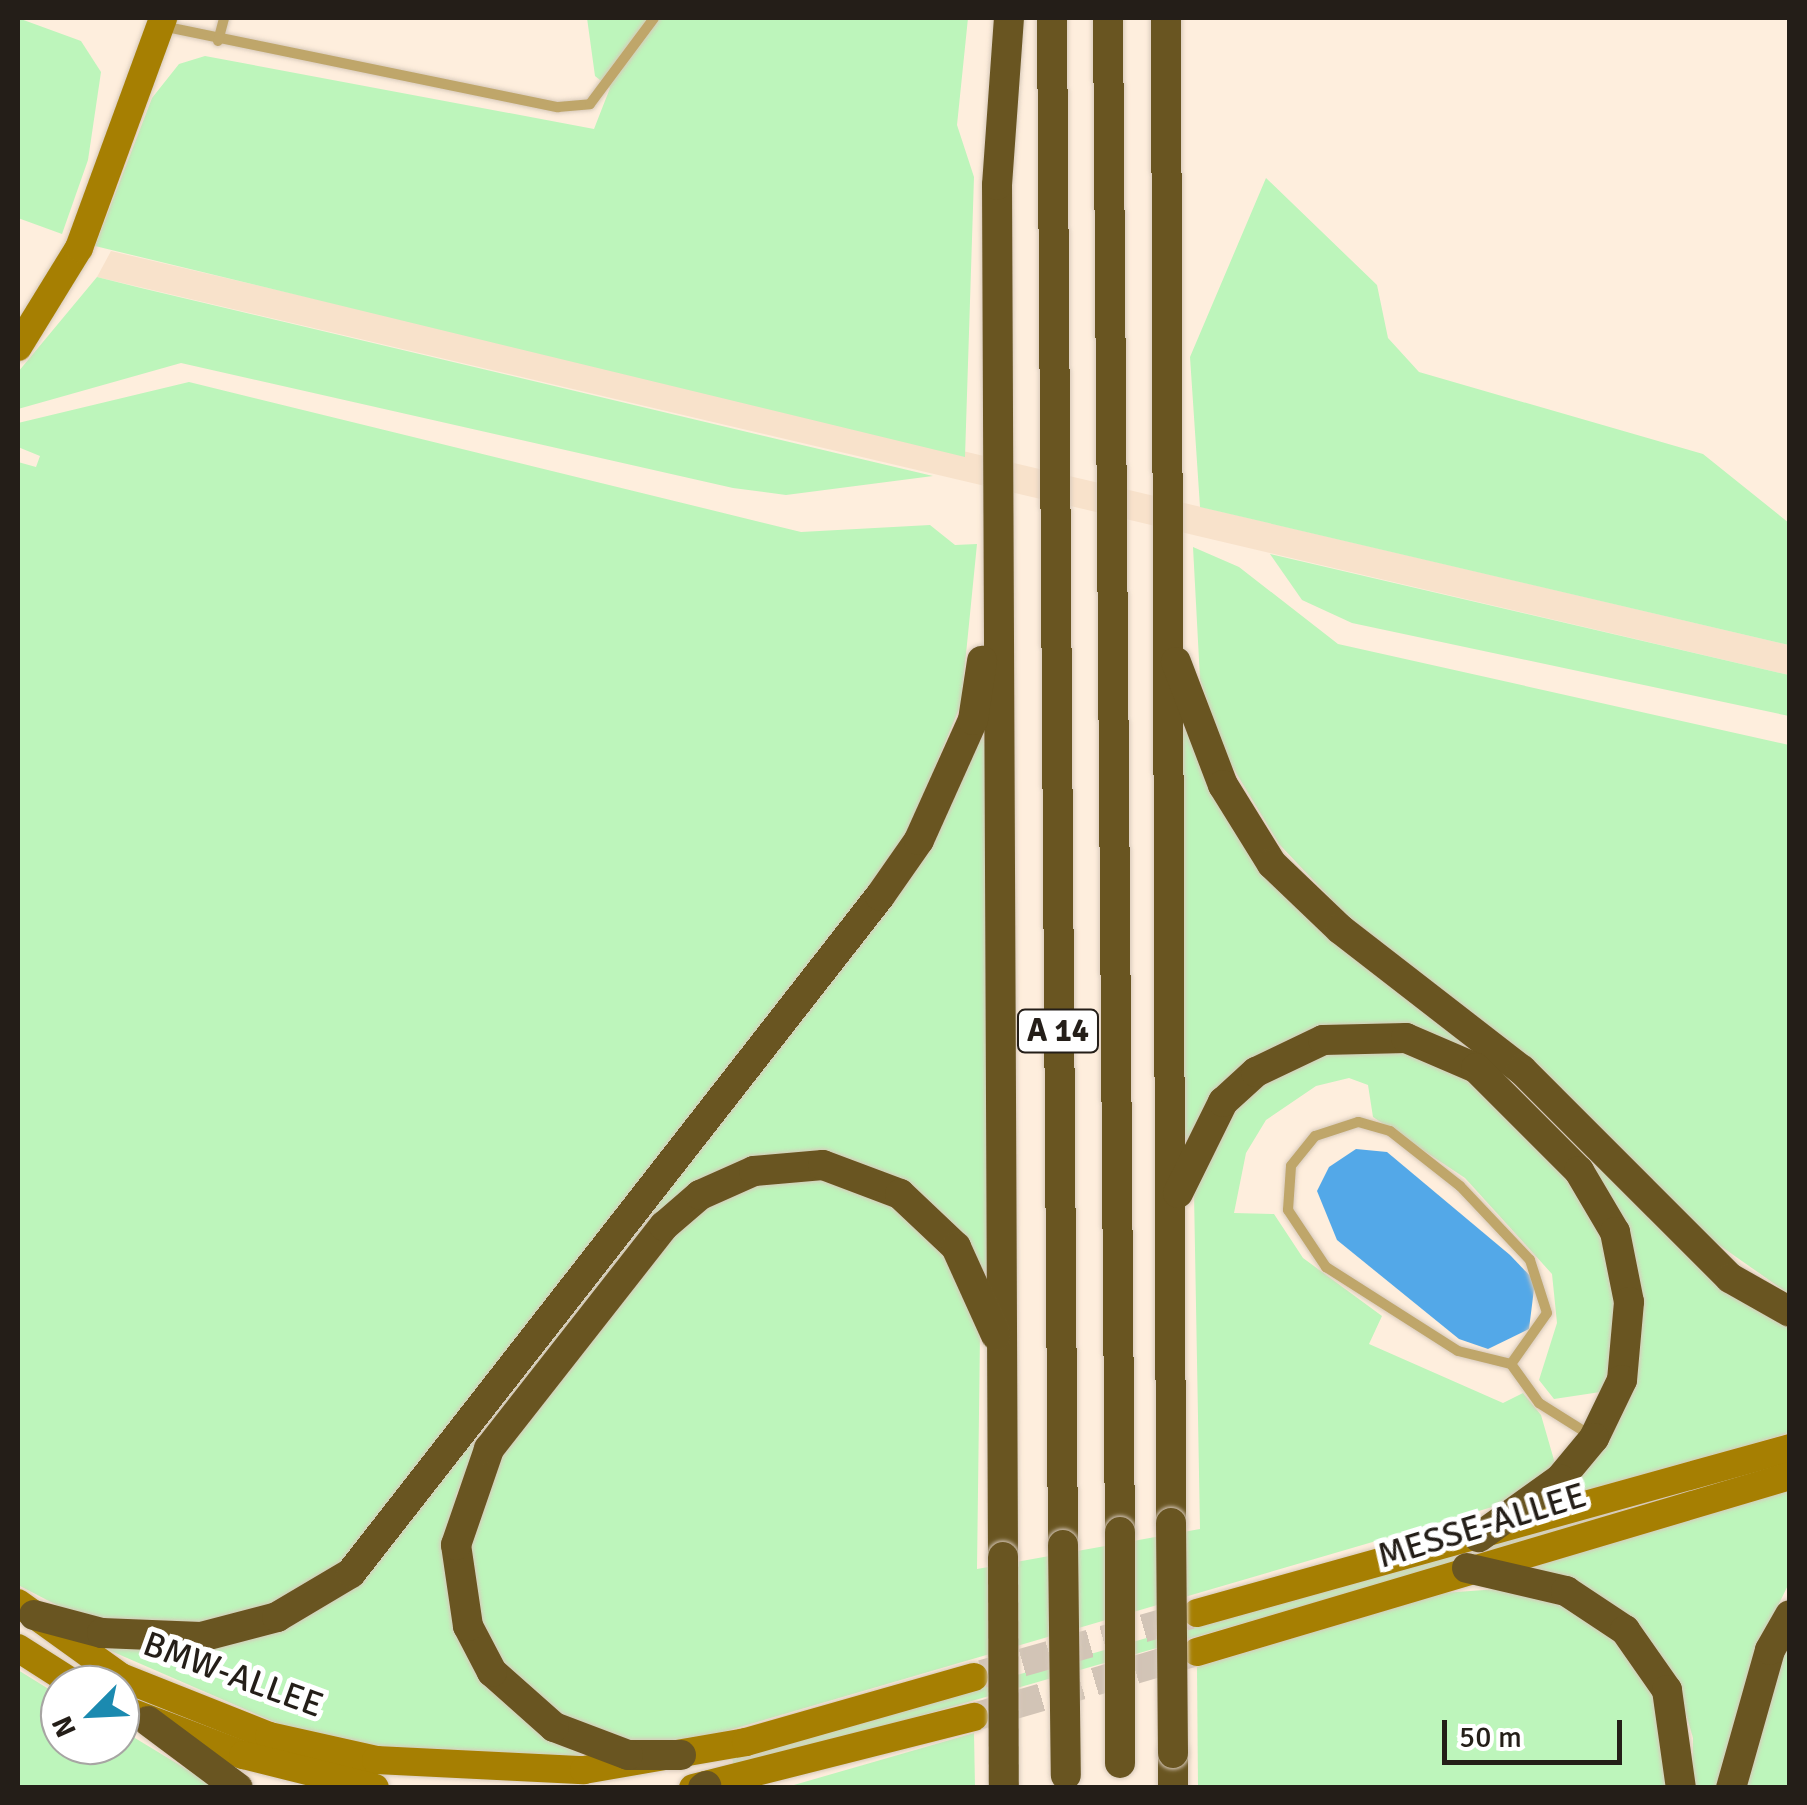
<!DOCTYPE html>
<html>
<head>
<meta charset="utf-8">
<style>
	body { margin:0 }
	#map { position:relative; width:1807px; height:1805px; overflow:hidden; background:#feeedd; font-family:Signika,sans-serif }
	div>[style] { position:absolute }
	.built>* { inset:0; background:#f8e2cb }
	.green>* { inset:0; background:#bdf5bb }
	.water>* { inset:0; background:#53a8e8 }
	.secondary-tunnel>* { height:28px; margin-top:-14px; transform-origin:0; background:repeating-linear-gradient(90deg,#d2c4b6 0 28px,transparent 0 42px) }
	.roads { filter:drop-shadow(0 0 2px #d7c9ba) drop-shadow(0 0 2px #d7c9ba) }
	.service>* { height:10px; margin:-5px; padding:0 5px; transform-origin:5px; border-radius:5px; background:#bfa66a }
	.secondary>* { height:28px; margin:-14px; padding:0 14px; transform-origin:14px; border-radius:14px; background:#a67f02 }
	.motorway>* { height:30px; margin:-15px; padding:0 15px; transform-origin:15px; border-radius:15px; background:#695521 }
	.bridges { filter:drop-shadow(0 0 2px #d7c9ba) drop-shadow(0 0 2px #d7c9ba) }
	.motorway-bridge>* { height:30px; margin:-15px; padding:0 15px; transform-origin:15px; border-radius:15px; background:#695521 }
	span { translate:-50% -50%; white-space:nowrap; text-align:center; line-height:1.15; -webkit-text-stroke:10px #fff; paint-order:stroke }
	.shield-label span { padding:2px 8px; background:#fff; border:2px solid; border-radius:8px; -webkit-text-stroke-width:0 }
	.shield-label { font-size:32px; color:#241e18; font-weight:700 }
	.street-label { font-size:35px; color:#241e18 }
	.frame { position:absolute; inset:0; border:20px solid #241e18; pointer-events:none }
	.north { position:absolute; left:40px; top:1665px; width:100px; height:100px; box-sizing:border-box; background:#fff; border:2px solid #a7a5a3; border-radius:50%; rotate:246deg; font-size:28px; font-weight:700; line-height:40px; text-align:center; color:#241e18 }
	.north::after { content:''; display:block; margin:auto; width:35px; height:45px; background:#1b8ab0; clip-path:polygon(50% 0,100% 100%,50% 72%,0 100%) }
	.scale { position:absolute; left:1442px; top:1720px; width:180px; height:45px; box-sizing:border-box; border:5px solid #241e18; border-top:0; padding-left:12px; font-size:30px; line-height:35px; white-space:nowrap; color:#241e18; -webkit-text-stroke:8px #fff; paint-order:stroke }
</style>
</head>
<body>
<div id="map">
	<div class="built">
		<i style="clip-path:polygon(111px 251px,1789px 645px,1789px 675px,97px 277px)"></i>
	</div>
	<div class="green">
		<i style="clip-path:polygon(18px 18px,81px 41px,101px 72px,88px 160px,62px 234px,18px 218px)"></i>
		<i style="clip-path:polygon(587px 18px,968px 18px,957px 125px,974px 177px,965px 457px,95px 246px,152px 98px,179px 64px,205px 56px,594px 129px,610px 88px,595px 76px)"></i>
		<i style="clip-path:polygon(1266px 178px,1377px 285px,1388px 338px,1419px 372px,1703px 454px,1789px 523px,1789px 645px,1200px 507px,1190px 357px)"></i>
		<i style="clip-path:polygon(97px 277px,141px 288px,933px 476px,786px 495px,733px 488px,181px 363px,18px 409px,18px 372px)"></i>
		<i style="clip-path:polygon(189px 382px,801px 532px,930px 525px,955px 545px,977px 544px,961px 704px,906px 838px,369px 1541px,294px 1600px,175px 1630px,74px 1614px,18px 1585px,18px 462px,36px 467px,40px 456px,18px 447px,18px 423px)"></i>
		<i style="clip-path:polygon(1193px 547px,1239px 567px,1338px 644px,1789px 745px,1789px 1294px,1692px 1226px,1540px 1066px,1346px 915px,1279px 844px,1224px 753px,1200px 679px)"></i>
		<i style="clip-path:polygon(1270px 554px,1789px 675px,1789px 716px,1352px 623px,1302px 600px)"></i>
		<i style="clip-path:polygon(1178px 714px,1226px 810px,1789px 1323px,1789px 1433px,1549px 1505px,1584px 1468px,1638px 1274px,1488px 1065px,1322px 1032px,1183px 1143px)"></i>
		<i style="clip-path:polygon(985px 720px,988px 1287px,885px 1173px,719px 1174px,481px 1442px,456px 1495px,453px 1611px,587px 1761px,365px 1746px,288px 1728px,88px 1641px,322px 1606px,844px 961px)"></i>
		<i style="clip-path:polygon(1383px 1046px,1455px 1066px,1582px 1190px,1616px 1275px,1607px 1391px,1554px 1399px,1539px 1380px,1557px 1323px,1552px 1274px,1465px 1178px,1373px 1117px,1368px 1085px,1349px 1078px,1316px 1086px,1266px 1120px,1246px 1153px,1234px 1213px,1274px 1214px,1303px 1258px,1382px 1316px,1369px 1344px,1503px 1403px,1523px 1393px,1541px 1415px,1556px 1467px,1506px 1503px,685px 1743px,624px 1742px,568px 1723px,502px 1667px,476px 1618px,467px 1545px,488px 1470px,688px 1216px,750px 1184px,816px 1176px,883px 1196px,944px 1249px,980px 1335px,977px 1569px,1200px 1529px,1194px 1193px,1222px 1124px,1253px 1090px,1313px 1055px)"></i>
		<i style="clip-path:polygon(1789px 1455px,1789px 1467px,734px 1769px,732px 1756px)"></i>
		<i style="clip-path:polygon(1789px 1485px,1789px 1583px,1763px 1637px,1720px 1787px,1692px 1787px,1693px 1738px,1677px 1684px,1532px 1571px,1532px 1561px)"></i>
		<i style="clip-path:polygon(1498px 1589px,1567px 1603px,1619px 1639px,1652px 1683px,1673px 1787px,1198px 1787px,1197px 1667px,1443px 1593px)"></i>
		<i style="clip-path:polygon(1789px 1636px,1789px 1787px,1743px 1788px)"></i>
		<i style="clip-path:polygon(18px 1670px,60px 1696px,60px 1745px,120px 1745px,120px 1729px,216px 1787px,18px 1787px)"></i>
		<i style="clip-path:polygon(974px 1733px,975px 1787px,787px 1787px)"></i>
	</div>
	<div class="water">
		<i style="clip-path:polygon(1356px 1149px,1387px 1152px,1510px 1255px,1535px 1281px,1529px 1329px,1488px 1349px,1459px 1339px,1337px 1240px,1317px 1191px,1329px 1167px)"></i>
	</div>
	<div class="secondary-tunnel">
		<i style="left:982px;top:1674px;width:217px;rotate:-15.8deg"></i>
		<i style="left:974px;top:1717px;width:228px;rotate:-16.3deg"></i>
	</div>
	<div class="roads">
		<div class="service">
			<i style="left:162px;top:26px;width:404px;rotate:11.6deg"></i>
			<i style="left:558px;top:107px;width:32px;rotate:-5deg"></i>
			<i style="left:590px;top:104px;width:107px;rotate:-53.3deg"></i>
			<i style="left:218px;top:41px;width:24px;rotate:-75deg"></i>
			<i style="left:1511px;top:1364px;width:62px;rotate:-54.8deg"></i>
			<i style="left:1547px;top:1313px;width:56px;rotate:-107.8deg"></i>
			<i style="left:1530px;top:1260px;width:102px;rotate:-133.4deg"></i>
			<i style="left:1460px;top:1186px;width:89px;rotate:-141.8deg"></i>
			<i style="left:1390px;top:1131px;width:33px;rotate:-164deg"></i>
			<i style="left:1358px;top:1122px;width:45px;rotate:162deg"></i>
			<i style="left:1315px;top:1136px;width:38px;rotate:129deg"></i>
			<i style="left:1291px;top:1166px;width:44px;rotate:93.9deg"></i>
			<i style="left:1288px;top:1210px;width:69px;rotate:56.3deg"></i>
			<i style="left:1326px;top:1267px;width:156px;rotate:32.5deg"></i>
			<i style="left:1458px;top:1351px;width:55px;rotate:13.8deg"></i>
			<i style="left:1511px;top:1364px;width:48px;rotate:54.3deg"></i>
			<i style="left:1539px;top:1403px;width:64px;rotate:32.2deg"></i>
		</div>
		<div class="secondary">
			<i style="left:18px;top:347px;width:116px;rotate:-58.4deg"></i>
			<i style="left:79px;top:248px;width:245px;rotate:-69.9deg"></i>
			<i style="left:18px;top:1603px;width:127px;rotate:35.7deg"></i>
			<i style="left:121px;top:1677px;width:159px;rotate:21.7deg"></i>
			<i style="left:269px;top:1736px;width:110px;rotate:12.6deg"></i>
			<i style="left:376px;top:1760px;width:208px;rotate:2.8deg"></i>
			<i style="left:584px;top:1770px;width:164px;rotate:-9.8deg"></i>
			<i style="left:746px;top:1742px;width:237px;rotate:-15.9deg"></i>
			<i style="left:1197px;top:1613px;width:616px;rotate:-15.55deg"></i>
			<i style="left:18px;top:1648px;width:69px;rotate:32.5deg"></i>
			<i style="left:1197px;top:1652px;width:619px;rotate:-16.53deg"></i>
			<i style="left:120px;top:1708px;width:132px;rotate:20.9deg"></i>
			<i style="left:243px;top:1755px;width:136px;rotate:14deg"></i>
			<i style="left:693px;top:1788px;width:290px;rotate:-14.2deg"></i>
		</div>
		<div class="motorway">
			<i style="left:1052px;top:18px;width:1527px;rotate:89.59deg"></i>
			<i style="left:1108px;top:18px;width:1514px;rotate:89.55deg"></i>
			<i style="left:1166px;top:18px;width:1505px;rotate:89.81deg"></i>
			<i style="left:1176px;top:662px;width:132px;rotate:69.1deg"></i>
			<i style="left:1223px;top:785px;width:93px;rotate:58.2deg"></i>
			<i style="left:1272px;top:864px;width:94px;rotate:43.7deg"></i>
			<i style="left:1340px;top:929px;width:230px;rotate:37.8deg"></i>
			<i style="left:1522px;top:1070px;width:294px;rotate:45deg"></i>
			<i style="left:1730px;top:1278px;width:69px;rotate:29.5deg"></i>
			<i style="left:1178px;top:1193px;width:102px;rotate:-63.7deg"></i>
			<i style="left:1223px;top:1102px;width:45px;rotate:-42.3deg"></i>
			<i style="left:1256px;top:1072px;width:74px;rotate:-25.5deg"></i>
			<i style="left:1323px;top:1040px;width:83px;rotate:-1.4deg"></i>
			<i style="left:1406px;top:1038px;width:76px;rotate:23.2deg"></i>
			<i style="left:1476px;top:1068px;width:146px;rotate:45deg"></i>
			<i style="left:1579px;top:1171px;width:71px;rotate:59.5deg"></i>
			<i style="left:1615px;top:1232px;width:71px;rotate:78.7deg"></i>
			<i style="left:1629px;top:1302px;width:78px;rotate:95.1deg"></i>
			<i style="left:1622px;top:1380px;width:64px;rotate:115.8deg"></i>
			<i style="left:1594px;top:1438px;width:53px;rotate:129.7deg"></i>
			<i style="left:1560px;top:1479px;width:100px;rotate:144.4deg"></i>
			<i style="left:1003px;top:1557px;width:1372px;rotate:-90.25deg"></i>
			<i style="left:997px;top:185px;width:167px;rotate:-85.9deg"></i>
			<i style="left:1467px;top:1568px;width:102px;rotate:13.1deg"></i>
			<i style="left:1566px;top:1591px;width:71px;rotate:33.5deg"></i>
			<i style="left:1625px;top:1630px;width:73px;rotate:55deg"></i>
			<i style="left:1667px;top:1690px;width:99px;rotate:81.9deg"></i>
			<i style="left:34px;top:1615px;width:70px;rotate:14.8deg"></i>
			<i style="left:102px;top:1633px;width:99px;rotate:2.3deg"></i>
			<i style="left:201px;top:1637px;width:79px;rotate:-14.7deg"></i>
			<i style="left:277px;top:1617px;width:86px;rotate:-30.7deg"></i>
			<i style="left:351px;top:1573px;width:859px;rotate:-52deg"></i>
			<i style="left:880px;top:896px;width:68px;rotate:-55.1deg"></i>
			<i style="left:919px;top:840px;width:132px;rotate:-65.8deg"></i>
			<i style="left:973px;top:720px;width:60px;rotate:-81.3deg"></i>
			<i style="left:148px;top:1721px;width:112px;rotate:36.7deg"></i>
			<i style="left:1173px;top:1753px;width:35px;rotate:90deg"></i>
			<i style="left:681px;top:1755px;width:53px;rotate:180deg"></i>
			<i style="left:628px;top:1755px;width:79px;rotate:-159.3deg"></i>
			<i style="left:554px;top:1727px;width:83px;rotate:-138.4deg"></i>
			<i style="left:492px;top:1672px;width:52px;rotate:-117.6deg"></i>
			<i style="left:468px;top:1626px;width:82px;rotate:-98.4deg"></i>
			<i style="left:456px;top:1545px;width:102px;rotate:-71deg"></i>
			<i style="left:489px;top:1449px;width:283px;rotate:-51.9deg"></i>
			<i style="left:664px;top:1226px;width:48px;rotate:-40.7deg"></i>
			<i style="left:700px;top:1195px;width:59px;rotate:-24deg"></i>
			<i style="left:754px;top:1171px;width:69px;rotate:-5deg"></i>
			<i style="left:823px;top:1165px;width:82px;rotate:20.6deg"></i>
			<i style="left:900px;top:1194px;width:77px;rotate:43.4deg"></i>
			<i style="left:956px;top:1247px;width:97px;rotate:65.6deg"></i>
			<i style="left:703px;top:1788px;width:4px;rotate:-34deg"></i>
			<i style="left:1731px;top:1788px;width:143px;rotate:-74.2deg"></i>
			<i style="left:1770px;top:1650px;width:40px;rotate:-60.3deg"></i>
		</div>
	</div>
	<div class="bridges">
		<div class="motorway-bridge">
			<i style="left:1171px;top:1523px;width:230px;rotate:89.5deg"></i>
			<i style="left:1120px;top:1532px;width:231px;rotate:90deg"></i>
			<i style="left:1063px;top:1545px;width:230px;rotate:89.3deg"></i>
			<i style="left:1003px;top:1557px;width:230px;rotate:89.8deg"></i>
		</div>
	</div>
	<div class="shield-label">
		<span style="left:1058px;top:1031px">A 14</span>
	</div>
	<div class="street-label">
		<span style="left:1482px;top:1526px;rotate:-17deg">MESSE-ALLEE</span>
		<span style="left:233px;top:1675px;rotate:20deg">BMW-ALLEE</span>
	</div>
	<div class="frame"></div>
	<div class="north">N</div>
	<div class="scale">50 m</div>
</div>
</body>
</html>
